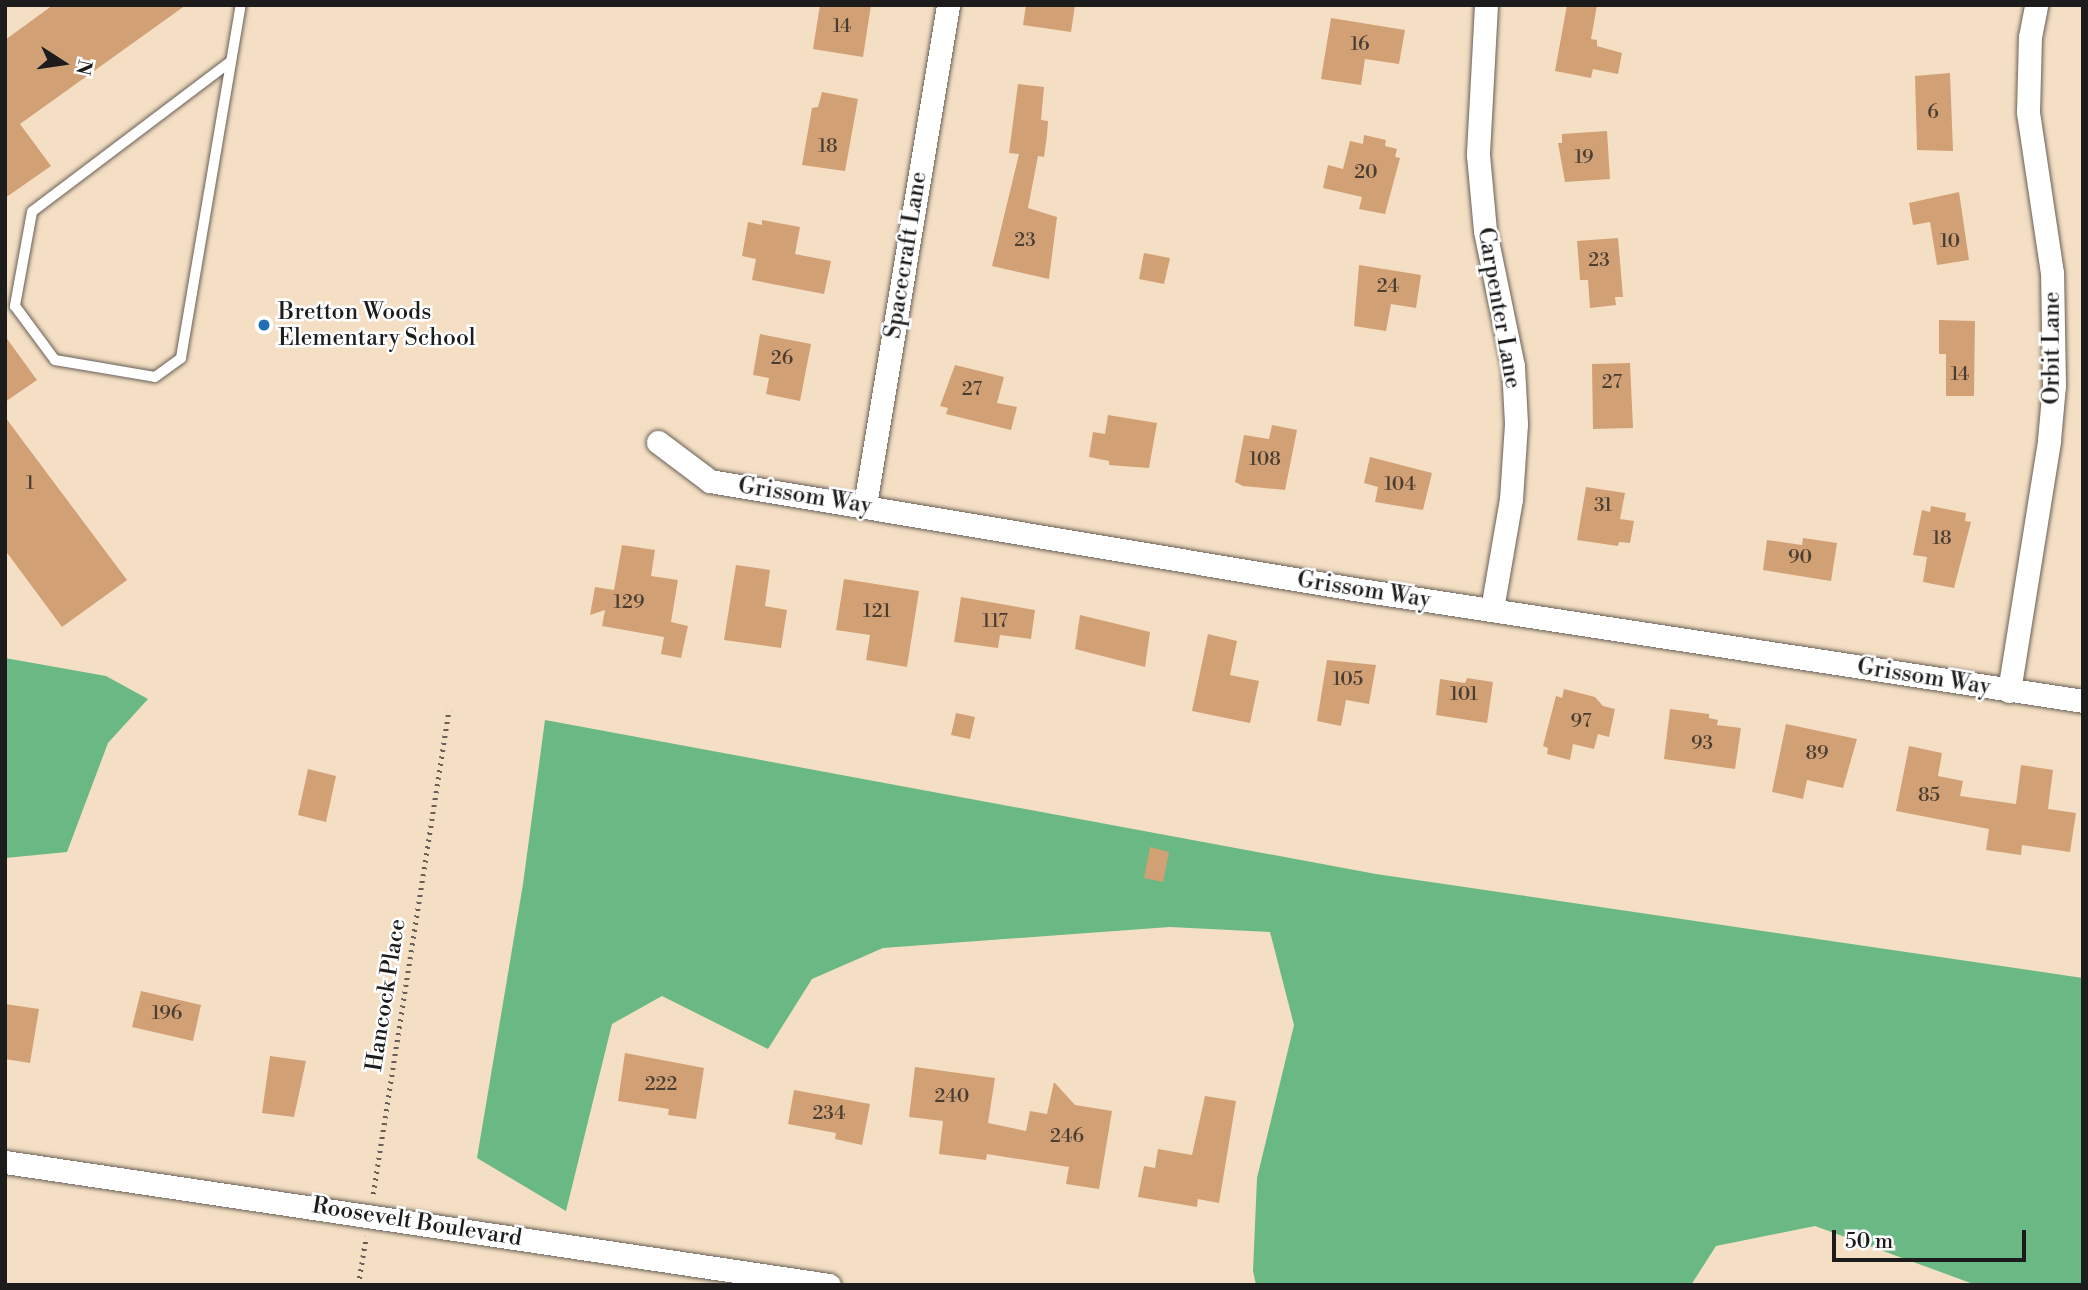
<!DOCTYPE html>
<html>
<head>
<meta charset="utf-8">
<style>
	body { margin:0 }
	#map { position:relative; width:2088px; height:1290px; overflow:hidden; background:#f5dfc4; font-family:"Libre Bodoni",serif }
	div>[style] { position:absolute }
	.forest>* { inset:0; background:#6ab984 }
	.building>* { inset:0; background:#d1a175 }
	.path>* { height:4.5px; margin-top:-2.25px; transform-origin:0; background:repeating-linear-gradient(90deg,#686057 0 2px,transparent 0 7px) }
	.roads { filter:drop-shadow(0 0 2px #686057) drop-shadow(0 0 2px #686057) }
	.service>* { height:10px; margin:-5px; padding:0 5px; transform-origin:5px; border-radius:5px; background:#fff }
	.minor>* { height:23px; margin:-11.5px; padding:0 11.5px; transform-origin:11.5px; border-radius:11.5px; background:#fff }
	.dots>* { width:19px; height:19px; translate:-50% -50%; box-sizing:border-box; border:4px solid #fff; border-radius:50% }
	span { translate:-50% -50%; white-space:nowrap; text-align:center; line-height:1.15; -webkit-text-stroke:5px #fff; paint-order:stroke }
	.number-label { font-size:19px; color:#493d32 }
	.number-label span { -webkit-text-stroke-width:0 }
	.street-label { font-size:23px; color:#1c1c1c }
	.poi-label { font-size:23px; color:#1c1c1c }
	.left { translate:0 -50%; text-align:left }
	.frame { position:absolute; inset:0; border:7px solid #1c1c1c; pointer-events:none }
	.north { position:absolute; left:28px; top:28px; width:70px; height:70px; -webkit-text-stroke:5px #fff; paint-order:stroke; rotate:102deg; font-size:19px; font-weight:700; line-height:28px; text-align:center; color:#1c1c1c }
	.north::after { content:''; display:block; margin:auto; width:24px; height:32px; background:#1c1c1c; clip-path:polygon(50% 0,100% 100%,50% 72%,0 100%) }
	.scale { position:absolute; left:1832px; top:1230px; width:194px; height:32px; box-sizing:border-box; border:4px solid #1c1c1c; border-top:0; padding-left:9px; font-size:21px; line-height:24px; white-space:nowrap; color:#1c1c1c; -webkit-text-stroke:5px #fff; paint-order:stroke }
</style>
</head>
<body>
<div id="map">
	<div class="forest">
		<i style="clip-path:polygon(5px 658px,106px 676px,148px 699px,108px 743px,67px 852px,5px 858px)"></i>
		<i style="clip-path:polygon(545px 720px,1376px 874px,2083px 978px,2083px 1285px,1976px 1285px,1815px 1226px,1716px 1246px,1691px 1285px,1256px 1285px,1253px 1271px,1257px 1178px,1294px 1025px,1270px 932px,1170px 927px,883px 948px,812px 979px,768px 1049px,662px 996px,612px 1024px,566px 1211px,477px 1158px,523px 884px)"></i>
	</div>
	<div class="building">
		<i style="clip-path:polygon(53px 5px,186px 5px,20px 124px,51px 166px,5px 198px,5px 40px)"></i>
		<i style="clip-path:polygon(820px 5px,871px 5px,863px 57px,813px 49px)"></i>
		<i style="clip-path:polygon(1026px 5px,1075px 5px,1071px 32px,1023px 25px)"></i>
		<i style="clip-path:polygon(1567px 5px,1597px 5px,1591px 39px,1597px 40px,1597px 46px,1622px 53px,1618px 74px,1593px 69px,1591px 78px,1555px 71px)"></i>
		<i style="clip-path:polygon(1331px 18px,1405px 30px,1399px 64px,1365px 59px,1361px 85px,1321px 79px)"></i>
		<i style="clip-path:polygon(1950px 73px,1953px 151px,1917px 150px,1915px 76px)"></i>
		<i style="clip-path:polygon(1018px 84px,1044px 87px,1041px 120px,1048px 121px,1047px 135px,1044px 157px,1038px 156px,1028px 208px,1057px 217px,1049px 279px,992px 266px,1019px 154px,1009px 153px)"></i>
		<i style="clip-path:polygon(822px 92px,858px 99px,845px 171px,802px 165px,812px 108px,818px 107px)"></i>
		<i style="clip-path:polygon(1607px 131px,1610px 179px,1565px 182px,1558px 143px,1562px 143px,1562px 134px)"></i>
		<i style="clip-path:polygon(1364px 135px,1386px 140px,1385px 146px,1397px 149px,1395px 157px,1400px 158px,1385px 214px,1359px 209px,1362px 197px,1323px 188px,1328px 165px,1343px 169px,1350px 141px,1363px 144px)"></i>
		<i style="clip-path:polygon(1959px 192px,1969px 260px,1937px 265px,1930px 222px,1913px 225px,1909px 203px)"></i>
		<i style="clip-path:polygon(762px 220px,800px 227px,795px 254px,831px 261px,824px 294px,752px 280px,756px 259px,742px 256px,748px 222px,762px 225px)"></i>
		<i style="clip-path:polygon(1618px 238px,1623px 297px,1615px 297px,1616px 305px,1590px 308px,1588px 280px,1580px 280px,1577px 241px)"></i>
		<i style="clip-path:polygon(1144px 253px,1170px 258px,1164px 284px,1139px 279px)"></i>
		<i style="clip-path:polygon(1359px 265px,1421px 275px,1416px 308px,1391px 304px,1386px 331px,1354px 326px)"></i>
		<i style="clip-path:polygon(1939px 320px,1975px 321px,1974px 396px,1946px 396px,1946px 354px,1939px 354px)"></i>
		<i style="clip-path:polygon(760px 334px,811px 344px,800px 401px,766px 394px,769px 378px,753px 375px)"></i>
		<i style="clip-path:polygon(5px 336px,37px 380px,5px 402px)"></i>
		<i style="clip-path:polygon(1630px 363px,1633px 428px,1593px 429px,1592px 364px)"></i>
		<i style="clip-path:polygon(955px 365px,1004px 377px,997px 403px,1017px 407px,1011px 430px,946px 414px,948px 408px,940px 406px)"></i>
		<i style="clip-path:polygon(1108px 415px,1157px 423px,1149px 468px,1109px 465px,1109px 461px,1089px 457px,1093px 432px,1105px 434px)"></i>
		<i style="clip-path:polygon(5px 417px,127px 580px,62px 627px,5px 550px)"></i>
		<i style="clip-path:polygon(1272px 425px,1297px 430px,1285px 490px,1243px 486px,1235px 482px,1244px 435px,1269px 439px)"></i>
		<i style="clip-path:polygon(1370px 457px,1432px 473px,1423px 510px,1375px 502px,1378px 487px,1364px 483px)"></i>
		<i style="clip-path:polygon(1586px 487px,1625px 493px,1620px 519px,1634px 521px,1630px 543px,1619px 542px,1618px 546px,1577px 540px)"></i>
		<i style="clip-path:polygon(1931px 506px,1966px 513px,1965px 521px,1971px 522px,1954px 588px,1923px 582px,1927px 557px,1913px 555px,1922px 510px,1930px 512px)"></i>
		<i style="clip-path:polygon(1803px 538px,1837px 543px,1831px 581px,1763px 570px,1767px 540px,1802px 545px)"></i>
		<i style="clip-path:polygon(622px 545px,655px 550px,651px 576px,678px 580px,671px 622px,688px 626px,681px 658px,661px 654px,664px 637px,602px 626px,605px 610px,590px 615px,595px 587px,614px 590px)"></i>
		<i style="clip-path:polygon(736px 565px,770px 570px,765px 606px,787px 610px,781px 648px,724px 640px)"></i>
		<i style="clip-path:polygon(844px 579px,919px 591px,907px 667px,866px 660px,870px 635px,836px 630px)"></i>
		<i style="clip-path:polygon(961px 597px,1035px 610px,1031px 639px,1000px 635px,998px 648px,954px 642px)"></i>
		<i style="clip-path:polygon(1080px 615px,1150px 632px,1145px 667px,1075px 649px)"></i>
		<i style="clip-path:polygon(1208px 634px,1237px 641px,1230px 675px,1259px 681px,1250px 723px,1192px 711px)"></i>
		<i style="clip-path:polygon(1327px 660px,1376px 665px,1369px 704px,1346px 700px,1341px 726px,1317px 721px)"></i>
		<i style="clip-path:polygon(1467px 678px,1493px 682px,1487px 723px,1436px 715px,1440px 679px,1465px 683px)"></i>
		<i style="clip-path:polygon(1564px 689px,1595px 697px,1603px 706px,1615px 709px,1609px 737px,1598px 734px,1594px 749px,1573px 744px,1570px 760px,1547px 754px,1548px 748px,1543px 746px,1556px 696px,1562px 698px)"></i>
		<i style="clip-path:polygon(1670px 709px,1709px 714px,1709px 718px,1718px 720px,1717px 725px,1741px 728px,1735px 769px,1664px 759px)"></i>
		<i style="clip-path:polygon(956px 713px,975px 717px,970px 739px,951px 735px)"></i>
		<i style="clip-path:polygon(1786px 724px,1857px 739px,1843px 788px,1807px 780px,1803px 799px,1772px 792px)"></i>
		<i style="clip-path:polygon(1909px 746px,1942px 753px,1938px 776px,1963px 781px,1960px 796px,2016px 804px,2021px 765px,2053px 770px,2048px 809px,2076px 813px,2070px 852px,2022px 845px,2021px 855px,1986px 850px,1989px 829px,1896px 811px)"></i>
		<i style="clip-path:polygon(308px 769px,336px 776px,326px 822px,298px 815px)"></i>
		<i style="clip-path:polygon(1150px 847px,1169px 852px,1163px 882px,1144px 878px)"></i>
		<i style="clip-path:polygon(141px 991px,201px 1005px,193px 1041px,132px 1027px)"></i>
		<i style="clip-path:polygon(5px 1004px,39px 1009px,30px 1063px,5px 1059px)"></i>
		<i style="clip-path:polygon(625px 1053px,704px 1068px,696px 1119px,668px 1115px,669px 1109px,618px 1101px)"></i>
		<i style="clip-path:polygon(270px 1056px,306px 1061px,294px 1117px,262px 1113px)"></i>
		<i style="clip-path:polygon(915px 1067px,995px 1078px,988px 1123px,1026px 1131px,1030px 1111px,1047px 1114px,1054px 1082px,1075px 1105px,1112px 1111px,1099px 1189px,1066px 1184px,1069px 1167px,987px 1154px,986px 1160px,939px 1154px,943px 1121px,909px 1117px)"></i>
		<i style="clip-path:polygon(794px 1090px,870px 1104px,862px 1145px,835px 1139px,836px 1133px,788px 1124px)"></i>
		<i style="clip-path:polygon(1205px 1096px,1236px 1101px,1219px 1203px,1198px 1199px,1197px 1207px,1138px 1197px,1144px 1166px,1155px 1168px,1158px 1149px,1192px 1155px)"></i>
	</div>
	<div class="path">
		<i style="left:373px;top:1194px;width:490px;rotate:-81.1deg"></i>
		<i style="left:358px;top:1285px;width:49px;rotate:-80.5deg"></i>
	</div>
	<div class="roads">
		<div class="service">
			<i style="left:230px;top:62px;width:248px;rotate:142.9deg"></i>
			<i style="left:32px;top:212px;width:96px;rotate:100.3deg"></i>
			<i style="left:15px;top:306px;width:67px;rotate:53.5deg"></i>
			<i style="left:55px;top:360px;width:101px;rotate:9.6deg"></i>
			<i style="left:155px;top:377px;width:32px;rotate:-36deg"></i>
			<i style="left:181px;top:358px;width:358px;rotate:-80.4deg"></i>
		</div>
		<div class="minor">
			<i style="left:1486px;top:5px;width:150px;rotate:93.1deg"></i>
			<i style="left:1478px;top:155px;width:76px;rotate:84.7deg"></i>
			<i style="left:1485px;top:231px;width:138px;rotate:78.3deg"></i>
			<i style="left:1513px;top:366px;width:58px;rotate:87deg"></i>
			<i style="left:1516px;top:424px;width:75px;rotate:93.8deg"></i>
			<i style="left:1511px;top:499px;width:112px;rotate:99.8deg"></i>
			<i style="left:658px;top:442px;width:65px;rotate:36.9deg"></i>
			<i style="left:710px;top:481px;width:653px;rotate:9.52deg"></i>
			<i style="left:1354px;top:589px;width:738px;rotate:8.73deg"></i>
			<i style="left:865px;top:505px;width:507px;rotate:-80.57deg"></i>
			<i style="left:2009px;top:691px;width:254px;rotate:-80.9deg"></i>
			<i style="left:2049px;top:440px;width:55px;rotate:-84.8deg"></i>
			<i style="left:2054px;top:385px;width:112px;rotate:-91deg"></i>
			<i style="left:2052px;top:273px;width:163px;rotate:-98.5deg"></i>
			<i style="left:2028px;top:112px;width:75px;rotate:-88.5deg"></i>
			<i style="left:2030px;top:37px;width:33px;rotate:-79deg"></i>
			<i style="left:5px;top:1162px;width:833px;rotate:8.49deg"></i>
		</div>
	</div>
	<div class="dots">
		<i style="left:264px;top:325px;background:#1f6fb2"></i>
	</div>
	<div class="number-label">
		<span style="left:842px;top:27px">14</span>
		<span style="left:1360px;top:45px">16</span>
		<span style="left:1933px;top:113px">6</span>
		<span style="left:828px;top:147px">18</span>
		<span style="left:1584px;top:158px">19</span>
		<span style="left:1366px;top:173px">20</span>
		<span style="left:1025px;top:241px">23</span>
		<span style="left:1950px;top:242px">10</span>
		<span style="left:1599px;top:261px">23</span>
		<span style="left:1388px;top:287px">24</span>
		<span style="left:782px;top:359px">26</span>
		<span style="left:1960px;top:375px">14</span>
		<span style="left:1612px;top:383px">27</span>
		<span style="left:972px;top:390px">27</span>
		<span style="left:1265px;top:460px">108</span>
		<span style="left:30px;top:484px">1</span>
		<span style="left:1400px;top:485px">104</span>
		<span style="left:1603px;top:506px">31</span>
		<span style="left:1942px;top:539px">18</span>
		<span style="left:1800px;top:558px">90</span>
		<span style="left:629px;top:603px">129</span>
		<span style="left:877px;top:612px">121</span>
		<span style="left:995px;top:622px">117</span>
		<span style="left:1348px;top:680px">105</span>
		<span style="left:1464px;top:695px">101</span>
		<span style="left:1581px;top:722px">97</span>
		<span style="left:1702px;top:744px">93</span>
		<span style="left:1817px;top:754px">89</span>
		<span style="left:1929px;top:796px">85</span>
		<span style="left:167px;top:1014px">196</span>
		<span style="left:661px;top:1085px">222</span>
		<span style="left:952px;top:1097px">240</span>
		<span style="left:829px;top:1114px">234</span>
		<span style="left:1067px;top:1137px">246</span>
	</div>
	<div class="street-label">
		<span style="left:906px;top:255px;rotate:-81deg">Spacecraft Lane</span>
		<span style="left:1499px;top:308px;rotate:80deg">Carpenter Lane</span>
		<span style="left:2052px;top:348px;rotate:-90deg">Orbit Lane</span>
		<span style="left:805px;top:496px;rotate:9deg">Grissom Way</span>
		<span style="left:1364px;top:590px;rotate:9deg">Grissom Way</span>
		<span style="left:1924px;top:677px;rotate:9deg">Grissom Way</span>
		<span style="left:386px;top:995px;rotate:-81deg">Hancock Place</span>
		<span style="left:417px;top:1222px;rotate:9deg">Roosevelt Boulevard</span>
	</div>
	<div class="poi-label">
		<span class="left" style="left:278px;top:325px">Bretton Woods<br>Elementary School</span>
	</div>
	<div class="frame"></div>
	<div class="north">N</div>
	<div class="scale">50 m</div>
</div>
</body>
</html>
